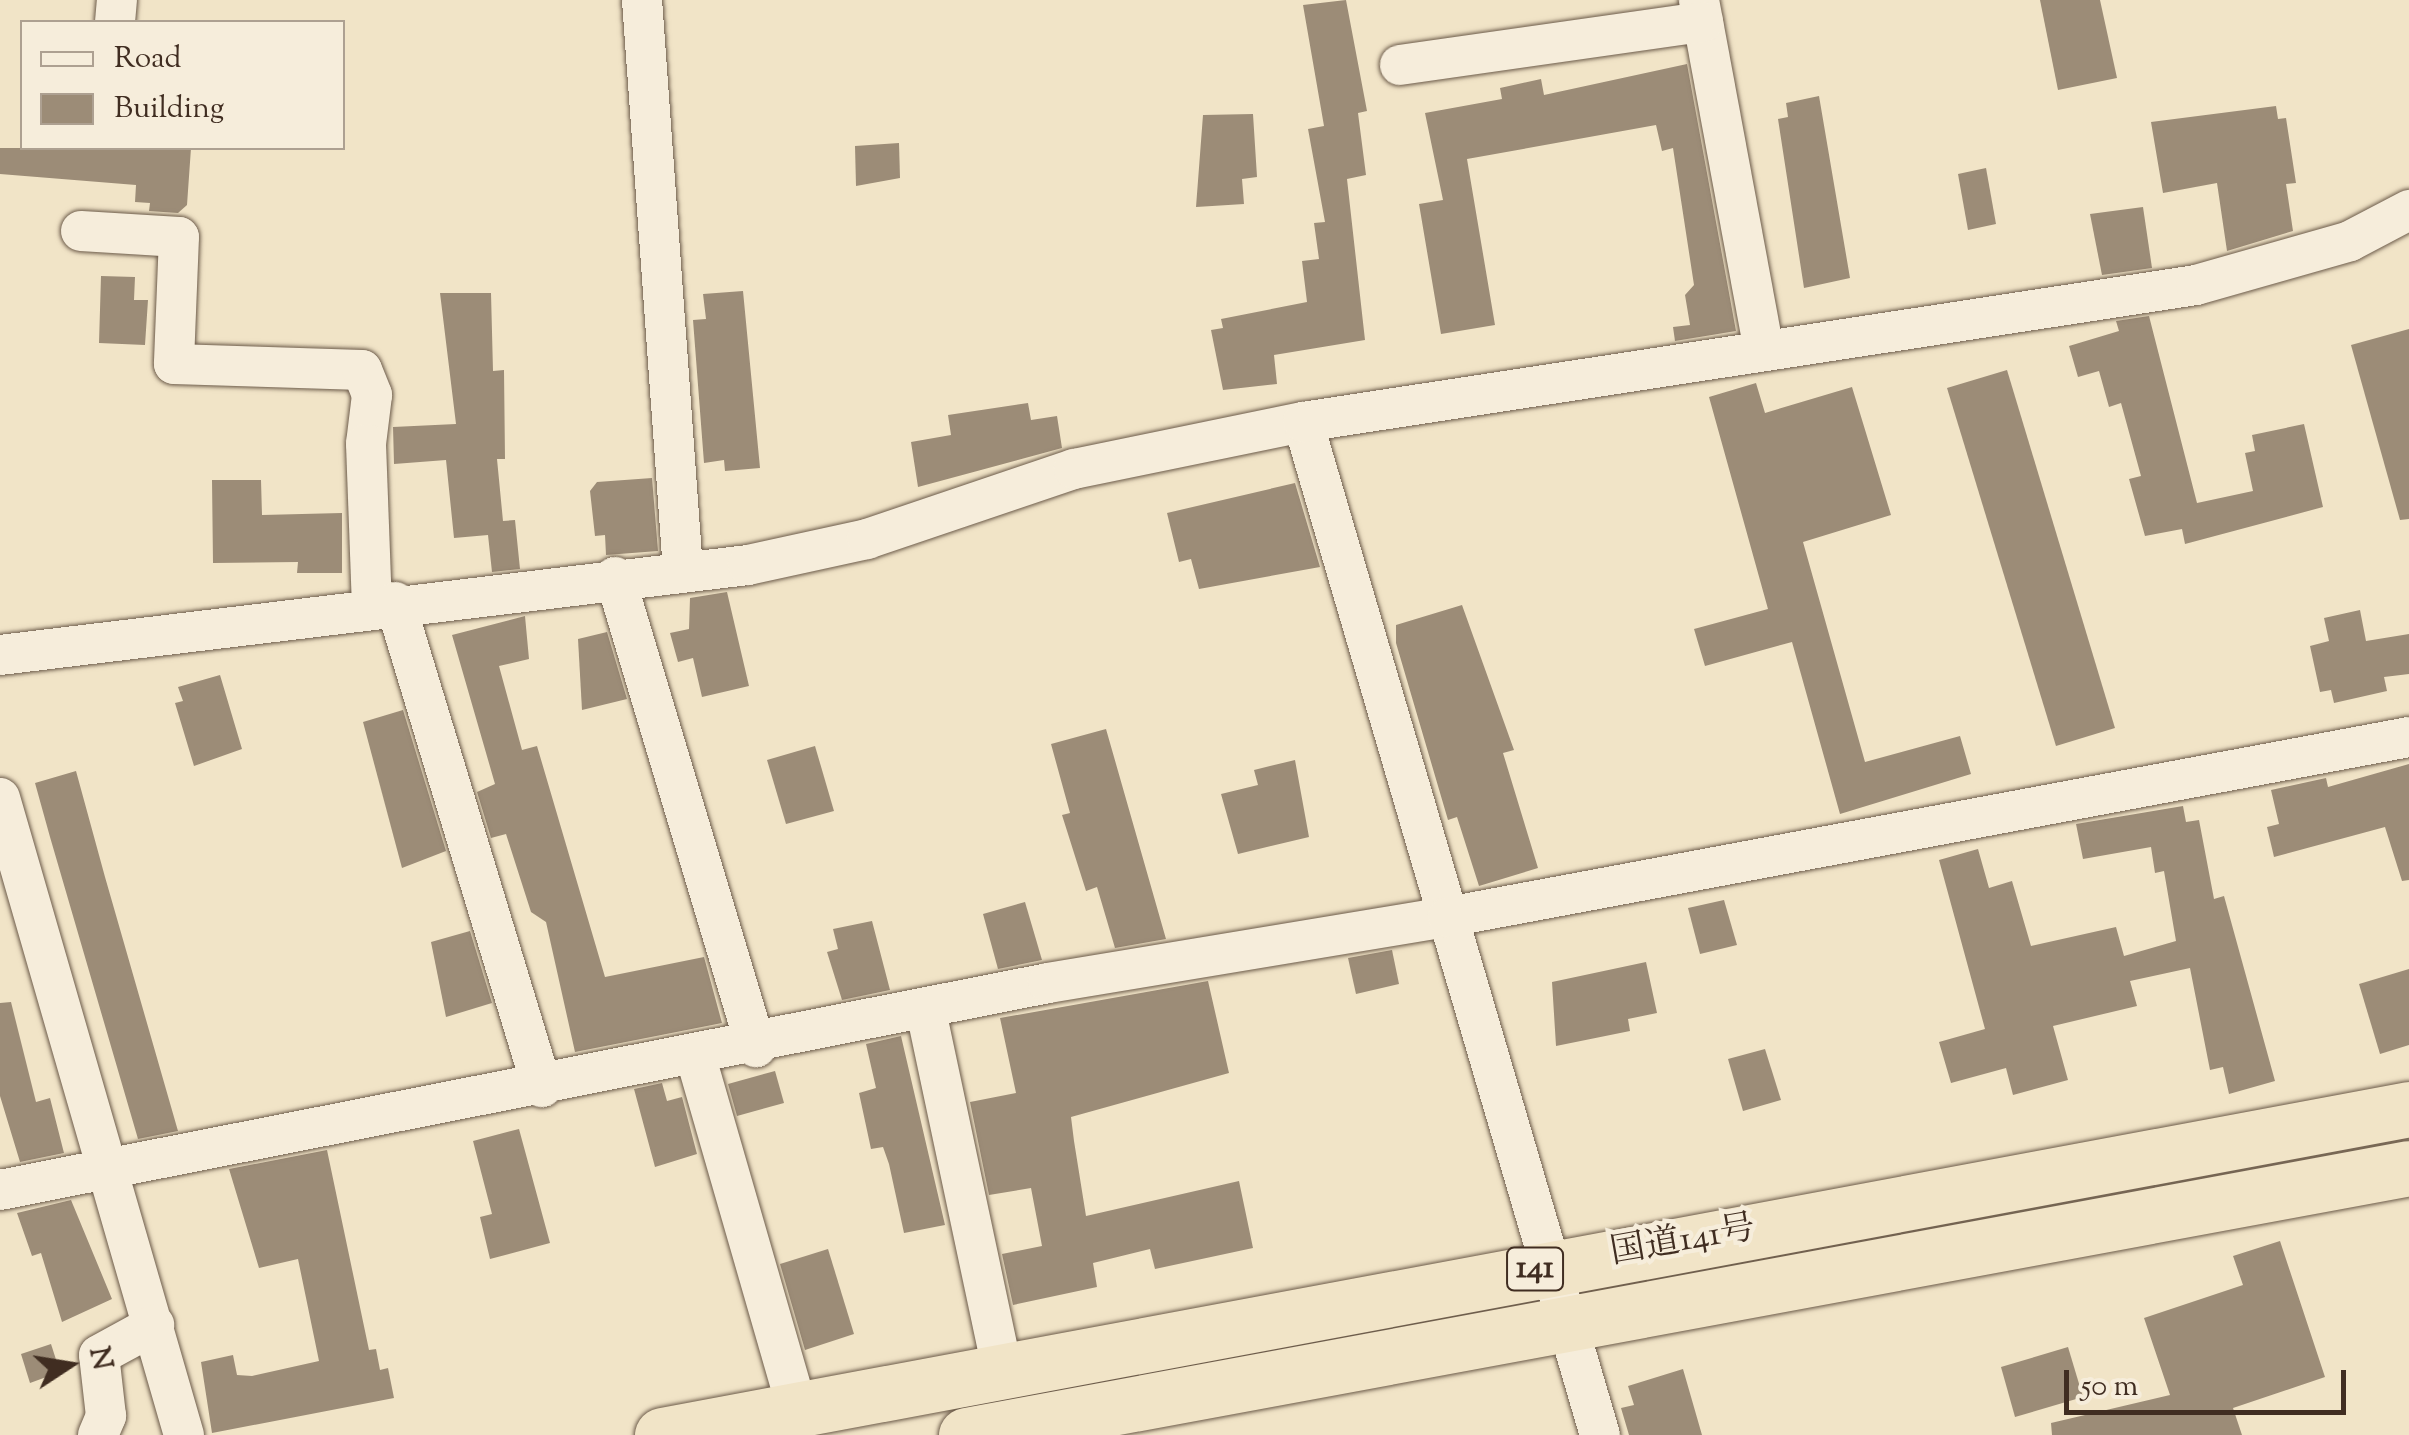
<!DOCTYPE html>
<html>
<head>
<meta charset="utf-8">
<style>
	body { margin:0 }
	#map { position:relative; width:2409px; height:1435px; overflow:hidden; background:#f1e4c7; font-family:"Sorts Mill Goudy","Noto Serif JP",serif }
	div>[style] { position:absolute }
	.building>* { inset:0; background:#9c8c77 }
	.roads { filter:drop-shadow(0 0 2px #6c5b4a) drop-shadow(0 0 2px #6c5b4a) }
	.minor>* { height:40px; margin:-20px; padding:0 20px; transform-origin:20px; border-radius:20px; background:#f6eddb }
	.highway>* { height:55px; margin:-27.5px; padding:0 27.5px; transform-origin:27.5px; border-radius:27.5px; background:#f1e4c7 }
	span { translate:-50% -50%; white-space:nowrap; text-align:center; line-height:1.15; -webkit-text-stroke:9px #f6eddb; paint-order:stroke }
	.shield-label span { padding:2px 8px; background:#f6eddb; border:2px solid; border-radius:8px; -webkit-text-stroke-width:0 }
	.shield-label { font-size:32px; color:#402d21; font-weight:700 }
	.street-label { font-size:35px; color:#402d21 }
	.legend { position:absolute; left:20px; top:20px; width:325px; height:130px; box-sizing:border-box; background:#f6eddb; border:2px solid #ada091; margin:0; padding:12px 18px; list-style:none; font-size:30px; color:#402d21 }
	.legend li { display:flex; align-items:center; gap:20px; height:50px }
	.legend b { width:50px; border:2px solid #ada091 }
	.north { position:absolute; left:20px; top:1315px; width:100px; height:100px; -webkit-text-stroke:8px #f6eddb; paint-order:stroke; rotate:78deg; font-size:28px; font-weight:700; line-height:40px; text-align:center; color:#402d21 }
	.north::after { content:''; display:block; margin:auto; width:35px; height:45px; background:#402d21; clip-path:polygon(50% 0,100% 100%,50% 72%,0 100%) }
	.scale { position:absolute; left:2064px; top:1370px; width:282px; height:45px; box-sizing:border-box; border:5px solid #402d21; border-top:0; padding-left:12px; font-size:30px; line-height:35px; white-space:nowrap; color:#402d21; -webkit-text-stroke:8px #f6eddb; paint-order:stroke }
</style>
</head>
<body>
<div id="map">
	<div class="building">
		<i style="clip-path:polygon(1346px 0,1367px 111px,1358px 113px,1366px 175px,1347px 179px,1365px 340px,1274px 355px,1277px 384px,1223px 390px,1211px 330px,1223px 328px,1221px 319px,1307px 302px,1302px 261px,1319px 259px,1314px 223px,1325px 222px,1308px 129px,1324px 126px,1303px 5px)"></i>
		<i style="clip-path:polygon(2040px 0,2100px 0,2117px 78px,2058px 90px)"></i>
		<i style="clip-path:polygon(1687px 64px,1736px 331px,1675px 341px,1673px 327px,1690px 325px,1685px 295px,1694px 285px,1673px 148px,1662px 151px,1656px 125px,1467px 159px,1495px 325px,1441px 334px,1419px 204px,1443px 200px,1425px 113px,1502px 99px,1500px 88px,1541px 79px,1544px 95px)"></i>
		<i style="clip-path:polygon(1819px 96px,1850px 278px,1804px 288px,1778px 119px,1788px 117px,1786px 103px)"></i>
		<i style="clip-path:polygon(2276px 106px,2278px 119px,2286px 118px,2296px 183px,2286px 184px,2293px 231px,2227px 251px,2217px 183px,2163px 193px,2151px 122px)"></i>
		<i style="clip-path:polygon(1253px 114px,1257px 177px,1242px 179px,1244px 204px,1196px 207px,1203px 115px)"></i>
		<i style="clip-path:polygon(899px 143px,900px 178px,856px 186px,855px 146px)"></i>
		<i style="clip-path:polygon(0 148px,191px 148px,187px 205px,178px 213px,149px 211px,150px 203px,135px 202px,136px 185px,0 174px)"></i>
		<i style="clip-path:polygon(1986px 168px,1996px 224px,1968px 230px,1958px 174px)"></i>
		<i style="clip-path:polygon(2143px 207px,2152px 268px,2102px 275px,2090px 214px)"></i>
		<i style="clip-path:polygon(101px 276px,135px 277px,134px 300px,148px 300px,145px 345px,99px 343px)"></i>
		<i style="clip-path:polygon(743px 291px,760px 468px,725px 471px,724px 460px,704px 463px,693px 320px,706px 319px,703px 294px)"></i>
		<i style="clip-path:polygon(440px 293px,491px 293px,493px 371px,504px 370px,505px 459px,497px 459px,503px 521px,515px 520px,520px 569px,492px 572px,488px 535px,454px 538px,446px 460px,394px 464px,393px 427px,456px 424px)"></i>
		<i style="clip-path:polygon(2149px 316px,2197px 503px,2253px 491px,2245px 453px,2255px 451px,2252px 435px,2304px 424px,2323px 507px,2185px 544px,2182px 529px,2145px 536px,2129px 479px,2141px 476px,2121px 403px,2109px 407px,2099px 371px,2078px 377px,2069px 346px,2119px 331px,2116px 321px)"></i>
		<i style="clip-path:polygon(2409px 329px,2409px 519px,2400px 520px,2351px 345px)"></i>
		<i style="clip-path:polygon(2007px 370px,2115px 728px,2056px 746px,1947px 388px)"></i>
		<i style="clip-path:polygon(1756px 383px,1765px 413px,1852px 387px,1891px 515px,1803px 542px,1865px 762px,1960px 736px,1971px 774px,1840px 814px,1792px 642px,1705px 666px,1694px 629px,1768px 609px,1709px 397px)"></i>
		<i style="clip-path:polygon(1028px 403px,1031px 420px,1057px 416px,1062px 448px,918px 487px,911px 442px,951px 435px,948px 415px)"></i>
		<i style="clip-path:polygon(652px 478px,658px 551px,606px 555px,605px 535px,595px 536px,590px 491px,597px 482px)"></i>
		<i style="clip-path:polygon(212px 480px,261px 480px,262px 515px,342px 513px,342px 573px,297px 573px,298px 562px,213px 563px)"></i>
		<i style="clip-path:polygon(1295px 483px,1320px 567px,1199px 589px,1191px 559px,1179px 562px,1167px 513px)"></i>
		<i style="clip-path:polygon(727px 592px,749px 686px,702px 697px,693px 658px,678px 662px,670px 633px,689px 629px,690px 598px)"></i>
		<i style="clip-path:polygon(1462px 605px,1514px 750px,1503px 753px,1538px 868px,1479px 886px,1457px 817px,1448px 820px,1396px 643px,1396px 625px)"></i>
		<i style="clip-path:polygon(2360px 610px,2366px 641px,2409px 634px,2409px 674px,2384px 677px,2387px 691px,2334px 703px,2331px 690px,2320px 692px,2310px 646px,2329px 641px,2324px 618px)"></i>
		<i style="clip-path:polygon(525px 616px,529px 659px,499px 666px,522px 750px,537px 746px,605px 977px,704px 957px,722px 1023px,575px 1052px,546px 922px,531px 912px,506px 834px,491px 838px,477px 792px,495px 784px,452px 635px)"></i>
		<i style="clip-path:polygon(607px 632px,627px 699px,582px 710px,578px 639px)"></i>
		<i style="clip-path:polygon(220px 675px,242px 749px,194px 766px,175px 703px,183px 701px,178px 687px)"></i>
		<i style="clip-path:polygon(403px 710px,446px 851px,402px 868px,363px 722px)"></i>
		<i style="clip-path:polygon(1106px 729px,1166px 939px,1115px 948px,1097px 887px,1086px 891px,1062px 815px,1070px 813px,1051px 744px)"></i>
		<i style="clip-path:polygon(815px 746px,834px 811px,786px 824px,767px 760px)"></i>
		<i style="clip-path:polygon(1295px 760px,1309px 837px,1238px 854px,1221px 794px,1258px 785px,1254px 770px)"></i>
		<i style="clip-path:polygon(2409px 764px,2409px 880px,2402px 881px,2385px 827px,2274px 857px,2267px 827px,2279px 824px,2271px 790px,2326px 778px,2328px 787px)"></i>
		<i style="clip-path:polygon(76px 771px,105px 877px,178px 1131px,138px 1139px,50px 837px,35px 783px)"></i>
		<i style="clip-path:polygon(2183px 806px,2186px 822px,2199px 820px,2214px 899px,2224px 896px,2275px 1081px,2229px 1094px,2223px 1067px,2210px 1070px,2190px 968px,2130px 981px,2137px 1006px,2053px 1026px,2068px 1080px,2013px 1095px,2006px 1068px,1951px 1083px,1939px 1042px,1985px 1029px,1939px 860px,1978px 849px,1989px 888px,2012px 881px,2031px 946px,2116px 927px,2124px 956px,2176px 941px,2164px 871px,2155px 873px,2151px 847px,2083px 859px,2076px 824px)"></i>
		<i style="clip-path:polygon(1724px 900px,1737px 945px,1700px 954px,1688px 908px)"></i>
		<i style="clip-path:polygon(1025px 902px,1042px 960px,998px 969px,983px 914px)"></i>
		<i style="clip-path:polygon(872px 921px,890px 990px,842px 1000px,827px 952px,838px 949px,833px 929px)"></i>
		<i style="clip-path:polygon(470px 931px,492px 1003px,446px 1017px,431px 942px)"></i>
		<i style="clip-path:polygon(1392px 950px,1399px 984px,1356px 994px,1348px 958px)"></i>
		<i style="clip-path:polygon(1646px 962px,1657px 1013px,1628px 1019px,1630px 1031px,1556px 1046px,1552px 982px)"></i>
		<i style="clip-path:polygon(2409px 969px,2409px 1045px,2380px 1054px,2359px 984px)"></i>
		<i style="clip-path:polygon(1208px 981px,1229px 1073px,1071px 1117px,1074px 1141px,1086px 1216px,1239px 1181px,1253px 1248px,1155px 1269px,1150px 1249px,1093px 1263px,1097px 1287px,1013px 1305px,1002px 1254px,1042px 1246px,1031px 1188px,989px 1195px,970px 1102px,1016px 1093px,1000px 1018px)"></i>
		<i style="clip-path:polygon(11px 1002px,36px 1102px,50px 1098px,64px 1153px,20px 1162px,0 1096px,0 1003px)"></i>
		<i style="clip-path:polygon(901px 1036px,945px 1225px,904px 1233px,889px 1164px,883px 1147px,871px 1149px,859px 1093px,876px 1088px,866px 1044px)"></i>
		<i style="clip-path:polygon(1765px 1049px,1781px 1100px,1743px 1111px,1728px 1059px)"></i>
		<i style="clip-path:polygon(775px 1071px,784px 1103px,737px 1116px,728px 1084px)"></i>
		<i style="clip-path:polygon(662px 1083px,667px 1101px,682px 1097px,697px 1154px,655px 1167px,634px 1089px)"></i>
		<i style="clip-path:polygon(519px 1129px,550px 1243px,490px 1259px,480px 1217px,492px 1214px,473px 1141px)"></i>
		<i style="clip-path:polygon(327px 1150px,369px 1350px,376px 1349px,380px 1370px,388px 1368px,394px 1398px,212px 1433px,201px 1362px,233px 1355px,237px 1375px,252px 1376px,319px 1361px,298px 1259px,259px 1268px,229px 1169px)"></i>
		<i style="clip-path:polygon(71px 1200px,112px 1299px,62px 1322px,41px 1253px,32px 1256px,17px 1213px)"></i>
		<i style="clip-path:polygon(2280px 1241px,2325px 1377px,2233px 1408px,2242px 1435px,2052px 1435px,2051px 1423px,2170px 1395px,2144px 1318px,2243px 1285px,2233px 1256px)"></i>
		<i style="clip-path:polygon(828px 1249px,854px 1334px,805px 1350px,780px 1264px)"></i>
		<i style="clip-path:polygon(51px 1344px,60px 1372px,30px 1383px,21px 1354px)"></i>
		<i style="clip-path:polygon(2068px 1347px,2083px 1397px,2015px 1417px,2001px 1367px)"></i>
		<i style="clip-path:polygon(1683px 1369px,1702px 1435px,1629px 1435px,1621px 1408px,1634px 1405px,1628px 1386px)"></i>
	</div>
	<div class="roads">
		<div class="minor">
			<i style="left:642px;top:0;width:572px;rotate:85.89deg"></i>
			<i style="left:1699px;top:0;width:353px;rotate:79.5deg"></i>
			<i style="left:115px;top:22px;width:22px;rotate:-85deg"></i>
			<i style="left:1400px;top:65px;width:306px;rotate:-8.1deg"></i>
			<i style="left:81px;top:231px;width:98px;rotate:3.5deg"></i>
			<i style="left:179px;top:237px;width:127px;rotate:92.3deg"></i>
			<i style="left:174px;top:364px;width:188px;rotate:1.8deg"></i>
			<i style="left:362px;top:370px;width:27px;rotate:68deg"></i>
			<i style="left:372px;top:395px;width:49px;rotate:97deg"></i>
			<i style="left:366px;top:444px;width:161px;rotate:87.9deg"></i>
			<i style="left:1303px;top:422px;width:1056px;rotate:73.66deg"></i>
			<i style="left:615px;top:577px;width:491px;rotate:73.3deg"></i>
			<i style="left:395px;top:602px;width:507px;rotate:73.14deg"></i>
			<i style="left:0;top:655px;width:753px;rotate:-6.86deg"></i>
			<i style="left:748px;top:565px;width:122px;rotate:-12.3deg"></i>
			<i style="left:867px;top:539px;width:219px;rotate:-18.7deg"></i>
			<i style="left:1074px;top:469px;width:234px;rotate:-11.6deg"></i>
			<i style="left:1303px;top:422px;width:903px;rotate:-8.72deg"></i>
			<i style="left:2196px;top:285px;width:160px;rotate:-15.9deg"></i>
			<i style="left:2350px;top:241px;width:67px;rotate:-27.7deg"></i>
			<i style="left:0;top:798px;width:663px;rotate:73.89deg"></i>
			<i style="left:926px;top:1011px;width:365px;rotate:78deg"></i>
			<i style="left:696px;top:1058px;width:365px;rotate:73.9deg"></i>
			<i style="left:0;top:1190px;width:1068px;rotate:-11.17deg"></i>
			<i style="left:1048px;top:983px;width:405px;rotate:-9.4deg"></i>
			<i style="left:1448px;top:917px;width:978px;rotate:-10.61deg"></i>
			<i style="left:98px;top:1435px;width:21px;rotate:-67deg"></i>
			<i style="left:106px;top:1416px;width:61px;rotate:-96.5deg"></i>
			<i style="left:99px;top:1355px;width:63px;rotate:-28.6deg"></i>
		</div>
		<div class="highway">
			<i style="left:662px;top:1435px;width:1777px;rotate:-10.57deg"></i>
			<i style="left:966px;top:1435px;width:1467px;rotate:-10.48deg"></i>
		</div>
	</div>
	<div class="shield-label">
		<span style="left:1535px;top:1269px">141</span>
	</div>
	<div class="street-label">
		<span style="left:1683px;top:1242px;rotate:-10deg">国道141号</span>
	</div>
	<ul class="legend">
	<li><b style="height:12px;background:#f6eddb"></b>Road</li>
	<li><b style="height:28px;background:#9c8c77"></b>Building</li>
	</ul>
	<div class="north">N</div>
	<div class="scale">50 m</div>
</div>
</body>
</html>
